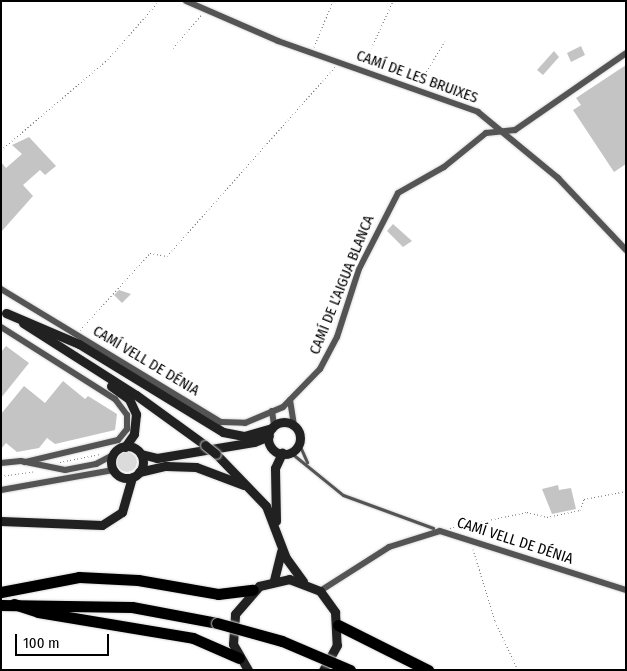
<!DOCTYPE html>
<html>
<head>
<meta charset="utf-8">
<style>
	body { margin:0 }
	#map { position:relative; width:627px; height:671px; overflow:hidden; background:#fff; font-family:"Fira Sans Condensed",sans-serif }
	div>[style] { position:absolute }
	.green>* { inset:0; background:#dbdbdb }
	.round { border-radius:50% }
	.building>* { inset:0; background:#c4c4c4 }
	.path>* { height:1px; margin-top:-0.5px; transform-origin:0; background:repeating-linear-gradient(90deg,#767676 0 1px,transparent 0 3.5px) }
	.roads { filter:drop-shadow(0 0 1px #dbdbdb) drop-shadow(0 0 1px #dbdbdb) }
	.lane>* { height:3px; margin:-1.5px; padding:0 1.5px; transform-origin:1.5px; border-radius:1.5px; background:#545454 }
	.street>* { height:6px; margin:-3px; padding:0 3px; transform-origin:3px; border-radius:3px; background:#545454 }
	.secondary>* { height:9px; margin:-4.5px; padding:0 4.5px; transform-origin:4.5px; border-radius:4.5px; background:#212121 }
	.secondary>.ring { margin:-4.5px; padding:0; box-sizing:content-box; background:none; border:9px solid #212121; border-radius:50% }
	.highway>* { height:11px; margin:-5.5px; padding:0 5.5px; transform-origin:5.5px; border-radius:5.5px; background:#000 }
	.bridges { filter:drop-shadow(0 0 1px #dbdbdb) drop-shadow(0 0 1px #dbdbdb) }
	.secondary-bridge>* { height:9px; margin:-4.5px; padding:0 4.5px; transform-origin:4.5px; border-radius:4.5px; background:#212121 }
	.highway-bridge>* { height:11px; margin:-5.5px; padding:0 5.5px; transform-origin:5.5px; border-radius:5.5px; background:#000 }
	span { translate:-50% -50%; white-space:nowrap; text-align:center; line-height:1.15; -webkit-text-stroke:4.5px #fff; paint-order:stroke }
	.street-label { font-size:15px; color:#000 }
	.frame { position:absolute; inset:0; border:2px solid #000; pointer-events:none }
	.scale { position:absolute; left:15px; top:634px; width:94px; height:22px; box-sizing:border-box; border:2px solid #000; border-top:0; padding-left:6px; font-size:15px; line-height:18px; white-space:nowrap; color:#000; -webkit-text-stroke:4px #fff; paint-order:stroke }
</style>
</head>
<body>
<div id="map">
	<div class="green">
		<i class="round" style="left:117px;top:452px;width:20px;height:20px"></i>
	</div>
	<div class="building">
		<i style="clip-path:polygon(581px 46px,585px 55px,571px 62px,567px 53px)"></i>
		<i style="clip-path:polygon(554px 51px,559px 57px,543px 75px,537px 70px)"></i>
		<i style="clip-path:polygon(626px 65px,626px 164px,614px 172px,573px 110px,581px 105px,576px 98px)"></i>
		<i style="clip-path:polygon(29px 137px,56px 166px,45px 175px,40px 170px,23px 185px,33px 196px,1px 232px,1px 162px,6px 168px,22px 154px,12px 145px)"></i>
		<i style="clip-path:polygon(393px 224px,412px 241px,403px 247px,387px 231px)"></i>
		<i style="clip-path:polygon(119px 290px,131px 294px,122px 303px,114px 295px)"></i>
		<i style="clip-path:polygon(6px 346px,29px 363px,1px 398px,1px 352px)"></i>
		<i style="clip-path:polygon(63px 381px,85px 399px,88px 396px,117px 414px,115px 430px,55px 444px,47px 438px,39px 448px,17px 452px,6px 443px,1px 449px,1px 414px,24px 386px,45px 403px)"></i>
		<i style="clip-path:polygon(558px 485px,559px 490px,571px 488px,576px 509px,552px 514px,542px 489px)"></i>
	</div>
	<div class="path">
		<i style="left:314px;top:47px;width:50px;rotate:-67.6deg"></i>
		<i style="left:173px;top:48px;width:45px;rotate:-49.5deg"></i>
		<i style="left:364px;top:64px;width:69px;rotate:-65.3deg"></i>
		<i style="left:419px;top:83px;width:49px;rotate:-58.2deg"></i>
		<i style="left:1px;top:150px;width:140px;rotate:-40.4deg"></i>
		<i style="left:108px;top:59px;width:77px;rotate:-48.7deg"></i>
		<i style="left:80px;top:330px;width:104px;rotate:-47.7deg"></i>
		<i style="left:150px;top:253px;width:17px;rotate:10deg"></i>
		<i style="left:167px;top:256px;width:253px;rotate:-48.4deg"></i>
		<i style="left:60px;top:462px;width:41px;rotate:-11.3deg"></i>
		<i style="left:1px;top:476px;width:35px;rotate:-8deg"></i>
		<i style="left:450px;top:528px;width:79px;rotate:-11.7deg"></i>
		<i style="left:527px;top:512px;width:21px;rotate:14deg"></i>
		<i style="left:547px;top:517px;width:34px;rotate:-12deg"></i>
		<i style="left:580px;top:510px;width:12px;rotate:-70deg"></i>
		<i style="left:584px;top:499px;width:43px;rotate:-10.8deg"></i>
		<i style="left:473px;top:549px;width:75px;rotate:73deg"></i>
		<i style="left:495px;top:621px;width:54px;rotate:64.9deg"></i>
	</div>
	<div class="roads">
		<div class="lane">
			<i style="left:299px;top:444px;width:20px;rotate:66deg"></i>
			<i style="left:290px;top:452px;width:68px;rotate:39.1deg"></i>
			<i style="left:343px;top:495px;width:96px;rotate:20.1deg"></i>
		</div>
		<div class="street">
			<i style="left:186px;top:1px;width:100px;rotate:23.5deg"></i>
			<i style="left:278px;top:41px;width:212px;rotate:19.5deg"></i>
			<i style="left:478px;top:112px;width:104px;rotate:39.5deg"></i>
			<i style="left:558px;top:178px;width:99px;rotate:46.6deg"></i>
			<i style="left:1px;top:289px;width:257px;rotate:31.2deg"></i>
			<i style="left:221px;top:422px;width:24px;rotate:2deg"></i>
			<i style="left:245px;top:423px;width:41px;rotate:-22.8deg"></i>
			<i style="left:283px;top:407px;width:53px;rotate:-45.8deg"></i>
			<i style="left:320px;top:369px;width:36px;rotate:-62deg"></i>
			<i style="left:337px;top:337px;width:71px;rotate:-72.1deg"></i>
			<i style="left:359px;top:269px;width:85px;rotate:-62.8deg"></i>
			<i style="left:398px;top:193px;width:53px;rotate:-29.5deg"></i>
			<i style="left:444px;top:167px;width:54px;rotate:-39deg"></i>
			<i style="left:486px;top:133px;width:29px;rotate:-6deg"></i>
			<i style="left:515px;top:130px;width:135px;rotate:-34.7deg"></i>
			<i style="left:1px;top:327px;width:135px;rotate:32.3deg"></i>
			<i style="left:115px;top:399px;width:20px;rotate:53deg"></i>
			<i style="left:127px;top:415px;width:14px;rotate:90deg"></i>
			<i style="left:127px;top:429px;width:14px;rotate:129deg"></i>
			<i style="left:118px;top:440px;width:96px;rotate:166.7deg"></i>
			<i style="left:290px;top:400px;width:25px;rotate:81deg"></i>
			<i style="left:272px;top:411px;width:15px;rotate:82deg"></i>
			<i style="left:1px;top:463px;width:20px;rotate:-6deg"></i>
			<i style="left:21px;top:461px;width:45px;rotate:11.6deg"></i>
			<i style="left:65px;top:470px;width:32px;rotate:-11deg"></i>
			<i style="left:96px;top:464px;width:19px;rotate:-28deg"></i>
			<i style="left:1px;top:490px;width:114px;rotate:-10.1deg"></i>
			<i style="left:320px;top:591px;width:82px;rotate:-32.5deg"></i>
			<i style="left:389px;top:547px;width:53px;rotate:-17.4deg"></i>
			<i style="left:440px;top:531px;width:195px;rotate:17.6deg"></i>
		</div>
		<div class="secondary">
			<i style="left:6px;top:313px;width:79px;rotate:23deg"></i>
			<i style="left:79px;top:344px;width:169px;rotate:31.4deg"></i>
			<i style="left:223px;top:432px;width:21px;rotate:11deg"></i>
			<i style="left:244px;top:436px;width:29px;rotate:-16deg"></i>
			<i style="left:23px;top:323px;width:134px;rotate:32.5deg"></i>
			<i style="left:136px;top:395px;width:85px;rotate:35.9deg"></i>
			<i style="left:111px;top:386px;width:22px;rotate:36deg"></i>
			<i style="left:129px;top:399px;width:17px;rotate:65deg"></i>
			<i style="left:136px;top:414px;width:20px;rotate:96deg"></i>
			<i style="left:134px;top:434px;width:16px;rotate:125deg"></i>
			<i class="ring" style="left:268px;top:422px;width:23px;height:23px"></i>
			<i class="ring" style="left:111px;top:446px;width:23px;height:23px"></i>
			<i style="left:141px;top:454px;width:16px;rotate:14deg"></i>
			<i style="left:157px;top:458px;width:98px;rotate:-9.4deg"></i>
			<i style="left:254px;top:442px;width:16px;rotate:-22deg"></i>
			<i style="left:216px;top:454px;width:72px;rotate:46.1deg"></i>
			<i style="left:266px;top:506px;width:56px;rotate:69deg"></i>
			<i style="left:286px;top:558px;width:29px;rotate:54deg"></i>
			<i style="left:139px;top:472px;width:28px;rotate:-13deg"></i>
			<i style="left:166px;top:466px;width:30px;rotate:2deg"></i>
			<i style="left:196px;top:467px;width:51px;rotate:20.6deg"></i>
			<i style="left:1px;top:521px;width:101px;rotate:2.3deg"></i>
			<i style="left:102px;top:525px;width:24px;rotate:-33deg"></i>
			<i style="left:122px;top:512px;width:36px;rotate:-74deg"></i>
			<i style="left:276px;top:521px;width:53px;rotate:-91.1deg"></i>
			<i style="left:275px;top:468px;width:17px;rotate:-65deg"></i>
			<i style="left:274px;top:580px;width:30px;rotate:-76deg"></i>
			<i style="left:248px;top:670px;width:30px;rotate:-120deg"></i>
			<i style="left:233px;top:644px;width:30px;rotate:-86deg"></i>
			<i style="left:235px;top:614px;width:37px;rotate:-49deg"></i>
			<i style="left:259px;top:586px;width:31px;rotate:-13deg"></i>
			<i style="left:289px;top:579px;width:33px;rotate:21deg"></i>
			<i style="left:320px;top:591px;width:26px;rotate:54deg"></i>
			<i style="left:335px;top:612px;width:33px;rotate:87deg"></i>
			<i style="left:337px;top:645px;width:29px;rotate:119deg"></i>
		</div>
		<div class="highway">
			<i style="left:1px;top:592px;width:79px;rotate:-10.9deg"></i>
			<i style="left:79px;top:577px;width:59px;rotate:2.9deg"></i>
			<i style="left:138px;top:580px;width:81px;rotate:9.9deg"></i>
			<i style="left:218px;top:594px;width:35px;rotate:-7deg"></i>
			<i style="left:14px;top:604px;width:25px;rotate:18deg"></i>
			<i style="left:38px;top:612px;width:157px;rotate:9.5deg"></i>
			<i style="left:193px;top:638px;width:50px;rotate:23.5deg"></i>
			<i style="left:1px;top:605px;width:131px;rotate:0.9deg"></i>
			<i style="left:132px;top:607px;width:86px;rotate:10.7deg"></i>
			<i style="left:338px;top:625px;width:101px;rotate:26.6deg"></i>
		</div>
	</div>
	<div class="bridges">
		<div class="secondary-bridge">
			<i style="left:205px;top:445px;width:14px;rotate:39deg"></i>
		</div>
		<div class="highway-bridge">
			<i style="left:217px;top:623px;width:67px;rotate:15.5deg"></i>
			<i style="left:282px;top:641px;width:74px;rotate:23.1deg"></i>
		</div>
	</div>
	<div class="street-label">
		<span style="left:417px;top:77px;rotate:20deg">CAMÍ DE LES BRUIXES</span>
		<span style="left:342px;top:285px;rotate:-68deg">CAMÍ DE L’AIGUA BLANCA</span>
		<span style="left:146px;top:361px;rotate:31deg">CAMÍ VELL DE DÉNIA</span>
		<span style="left:515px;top:541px;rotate:18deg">CAMÍ VELL DE DÉNIA</span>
	</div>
	<div class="frame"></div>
	<div class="scale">100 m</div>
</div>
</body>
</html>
